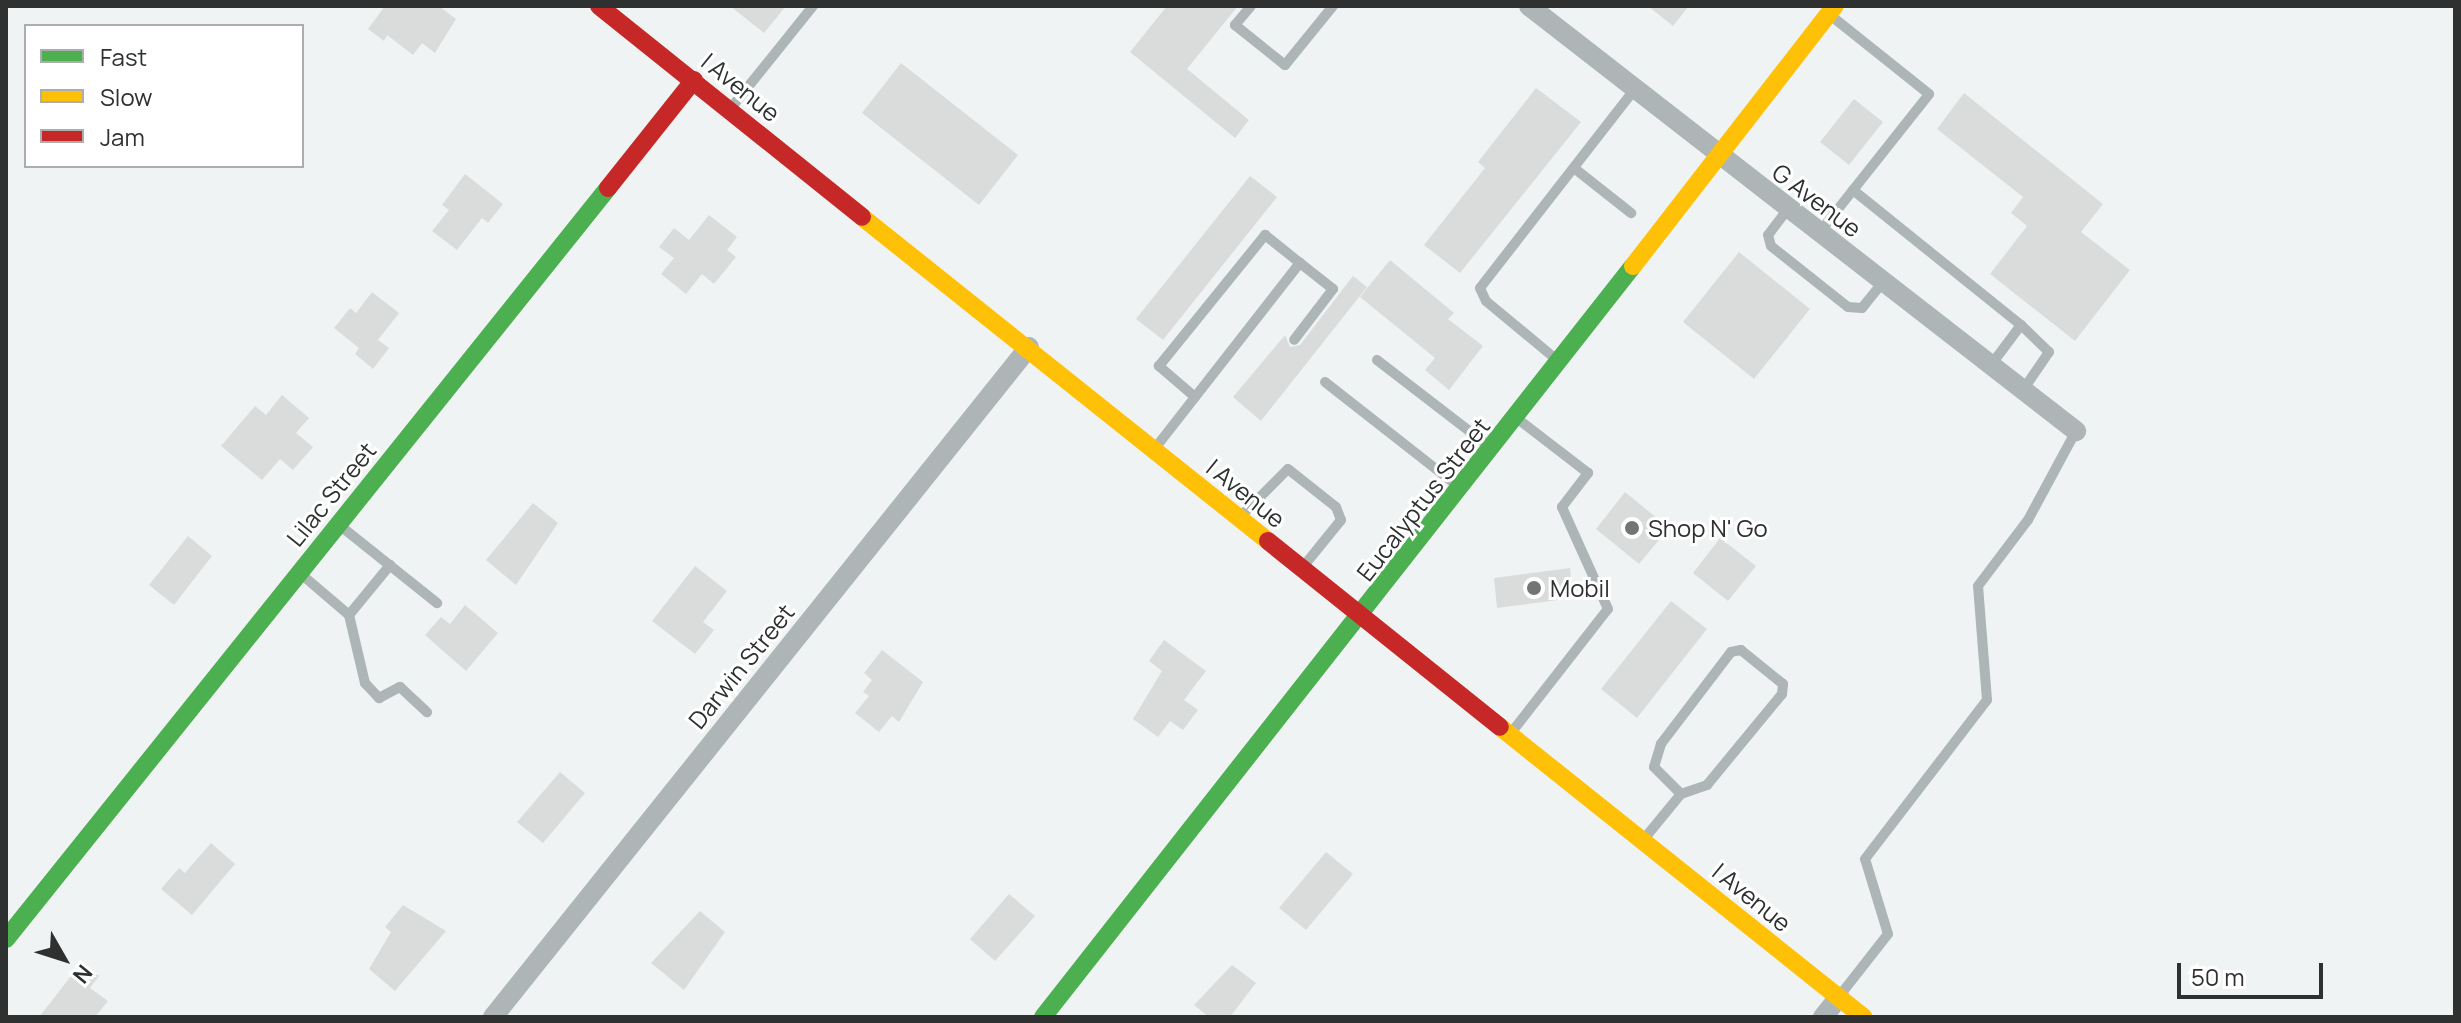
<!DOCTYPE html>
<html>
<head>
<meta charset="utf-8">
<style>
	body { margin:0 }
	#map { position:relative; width:2461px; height:1023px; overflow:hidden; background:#f0f3f4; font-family:Manrope,sans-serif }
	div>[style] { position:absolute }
	.building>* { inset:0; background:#dadcdc }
	.lane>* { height:10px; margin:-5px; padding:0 5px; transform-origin:5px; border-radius:5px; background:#adb5b6 }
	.street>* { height:20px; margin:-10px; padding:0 10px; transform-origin:10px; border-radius:10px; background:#adb5b6 }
	.fast>* { height:18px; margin:-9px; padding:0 9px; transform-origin:9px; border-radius:9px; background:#4caf50 }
	.slow>* { height:18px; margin:-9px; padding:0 9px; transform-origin:9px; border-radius:9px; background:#ffc107 }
	.jam>* { height:18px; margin:-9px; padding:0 9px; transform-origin:9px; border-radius:9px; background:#c62828 }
	.dots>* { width:22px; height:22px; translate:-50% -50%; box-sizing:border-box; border:4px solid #fff; border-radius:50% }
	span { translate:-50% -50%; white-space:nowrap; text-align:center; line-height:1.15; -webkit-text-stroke:6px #fff; paint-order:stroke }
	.street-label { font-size:24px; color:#2f3131 }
	.poi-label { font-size:24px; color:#2f3131 }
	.left { translate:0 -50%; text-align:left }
	.frame { position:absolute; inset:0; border:8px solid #2f3131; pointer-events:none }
	.legend { position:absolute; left:24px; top:24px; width:280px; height:144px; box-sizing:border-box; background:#fff; border:2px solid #acadad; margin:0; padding:10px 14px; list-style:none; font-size:24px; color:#2f3131 }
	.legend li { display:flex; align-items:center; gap:16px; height:40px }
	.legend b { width:40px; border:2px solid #acadad }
	.north { position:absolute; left:24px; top:919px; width:80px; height:80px; -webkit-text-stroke:6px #fff; paint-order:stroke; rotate:129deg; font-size:22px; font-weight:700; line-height:32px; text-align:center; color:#2f3131 }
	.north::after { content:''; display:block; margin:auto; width:28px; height:36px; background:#2f3131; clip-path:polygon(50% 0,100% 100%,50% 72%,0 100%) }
	.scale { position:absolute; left:2177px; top:963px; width:146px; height:36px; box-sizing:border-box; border:4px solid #2f3131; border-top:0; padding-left:10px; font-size:24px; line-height:28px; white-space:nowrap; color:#2f3131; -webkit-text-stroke:6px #fff; paint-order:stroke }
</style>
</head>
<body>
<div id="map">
	<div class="building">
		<i style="clip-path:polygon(385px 6px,439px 6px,456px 19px,435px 53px,422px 43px,413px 55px,387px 35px,384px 41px,368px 29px)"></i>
		<i style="clip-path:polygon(730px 6px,786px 6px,764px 33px)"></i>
		<i style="clip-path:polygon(1167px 6px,1238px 6px,1187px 69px,1249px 120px,1235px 138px,1130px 52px)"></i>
		<i style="clip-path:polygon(1648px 6px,1689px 6px,1673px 26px)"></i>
		<i style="clip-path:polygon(901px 63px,1018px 155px,979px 205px,862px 113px)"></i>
		<i style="clip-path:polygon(1536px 88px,1581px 122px,1460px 273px,1424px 245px,1485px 168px,1478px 162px)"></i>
		<i style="clip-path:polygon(1964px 93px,2103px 204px,2081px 232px,2130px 270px,2075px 341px,1990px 274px,2027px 226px,2011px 213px,2023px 197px,1937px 129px)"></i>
		<i style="clip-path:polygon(1854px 99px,1883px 122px,1849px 165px,1820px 142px)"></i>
		<i style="clip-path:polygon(465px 174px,503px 204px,488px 223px,482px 218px,457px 250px,432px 231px,449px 210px,442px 205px)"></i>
		<i style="clip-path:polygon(1250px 176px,1277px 197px,1163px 340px,1136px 319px)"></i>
		<i style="clip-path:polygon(709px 215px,737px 237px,727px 250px,736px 257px,714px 284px,702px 274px,686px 294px,661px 274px,674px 258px,659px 247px,674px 228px,689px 240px)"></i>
		<i style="clip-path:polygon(1739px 252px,1810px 309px,1754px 379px,1683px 322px)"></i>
		<i style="clip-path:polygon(1390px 260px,1454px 313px,1448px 319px,1483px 346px,1449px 390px,1425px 370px,1435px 358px,1360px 297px)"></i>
		<i style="clip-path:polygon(1353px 276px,1367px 287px,1261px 421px,1233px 397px,1285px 335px,1290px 347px,1300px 345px)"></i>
		<i style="clip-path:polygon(372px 292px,399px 313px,378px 340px,389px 348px,373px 369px,355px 354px,359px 348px,334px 328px,350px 308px,356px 313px)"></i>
		<i style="clip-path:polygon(282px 395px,309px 418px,296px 433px,313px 447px,293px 470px,280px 459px,262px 480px,221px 446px,255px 406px,266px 415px)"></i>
		<i style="clip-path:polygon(1625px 492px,1669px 528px,1639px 564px,1596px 529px)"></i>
		<i style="clip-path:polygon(533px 503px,558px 523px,516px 585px,486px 560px)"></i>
		<i style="clip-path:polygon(188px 536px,212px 556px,174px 605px,149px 585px)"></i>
		<i style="clip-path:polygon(1720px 538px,1756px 566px,1728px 601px,1693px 573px)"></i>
		<i style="clip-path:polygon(695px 566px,727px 591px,703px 622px,714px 630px,695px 654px,652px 621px)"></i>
		<i style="clip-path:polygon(1570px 568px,1573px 598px,1497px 608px,1494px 578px)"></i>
		<i style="clip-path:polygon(1671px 601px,1707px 629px,1637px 718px,1601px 689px)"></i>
		<i style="clip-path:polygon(465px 605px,498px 633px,466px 671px,425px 635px,441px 617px,450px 624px)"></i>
		<i style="clip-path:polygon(1164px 640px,1206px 671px,1184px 700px,1198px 710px,1183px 730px,1170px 721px,1158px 737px,1133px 719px,1162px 671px,1149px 661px)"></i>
		<i style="clip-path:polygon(882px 650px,923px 682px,899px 722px,892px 716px,879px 732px,855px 713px,869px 696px,863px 692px,872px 680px,864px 673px)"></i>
		<i style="clip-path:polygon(560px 772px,585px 793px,543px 843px,517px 822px)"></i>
		<i style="clip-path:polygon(211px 843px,235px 864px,192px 915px,161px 889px,179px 868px,185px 873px)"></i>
		<i style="clip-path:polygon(1326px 852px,1353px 874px,1306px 930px,1279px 908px)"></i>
		<i style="clip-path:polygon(1009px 894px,1035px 916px,995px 961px,970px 939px)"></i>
		<i style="clip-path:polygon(403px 905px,446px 931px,395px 991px,369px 969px,391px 932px,385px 927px)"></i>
		<i style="clip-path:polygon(700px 911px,725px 932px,684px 990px,651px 963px)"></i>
		<i style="clip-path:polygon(82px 962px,99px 976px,90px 988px,108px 1001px,95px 1017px,39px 1017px)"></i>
		<i style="clip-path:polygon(1232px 965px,1256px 983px,1230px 1017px,1209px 1017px,1194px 1005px)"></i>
	</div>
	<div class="lane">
		<i style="left:1251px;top:6px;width:25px;rotate:130deg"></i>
		<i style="left:1235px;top:25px;width:64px;rotate:38.7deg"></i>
		<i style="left:1285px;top:65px;width:76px;rotate:-50.9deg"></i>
		<i style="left:731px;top:108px;width:131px;rotate:-51.2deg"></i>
		<i style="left:1574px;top:168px;width:73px;rotate:38.3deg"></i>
		<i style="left:1853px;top:190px;width:216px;rotate:38.8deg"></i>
		<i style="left:2021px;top:325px;width:50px;rotate:126.9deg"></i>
		<i style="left:1787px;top:210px;width:31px;rotate:127deg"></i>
		<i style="left:1768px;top:235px;width:11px;rotate:75deg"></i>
		<i style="left:1771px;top:246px;width:98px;rotate:38.4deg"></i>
		<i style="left:1848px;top:307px;width:14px;rotate:4deg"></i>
		<i style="left:1862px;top:308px;width:32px;rotate:-51deg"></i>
		<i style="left:1819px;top:233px;width:177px;rotate:-51.6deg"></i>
		<i style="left:1929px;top:94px;width:127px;rotate:-141.4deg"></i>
		<i style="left:2021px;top:325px;width:39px;rotate:44deg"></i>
		<i style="left:2049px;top:352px;width:46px;rotate:124.4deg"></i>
		<i style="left:1377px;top:360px;width:143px;rotate:37.6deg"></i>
		<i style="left:1557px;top:360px;width:92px;rotate:-140.3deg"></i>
		<i style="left:1486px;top:301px;width:14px;rotate:-115deg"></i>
		<i style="left:1480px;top:288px;width:251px;rotate:-52.1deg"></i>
		<i style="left:1325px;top:382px;width:170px;rotate:38.1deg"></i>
		<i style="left:1195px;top:397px;width:48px;rotate:-139.3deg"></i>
		<i style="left:1159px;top:366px;width:169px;rotate:-51deg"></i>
		<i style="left:1265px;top:235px;width:45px;rotate:38.7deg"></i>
		<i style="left:1156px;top:447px;width:234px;rotate:-52deg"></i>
		<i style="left:1300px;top:263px;width:42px;rotate:38.2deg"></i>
		<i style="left:1333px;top:289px;width:64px;rotate:127.4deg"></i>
		<i style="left:1241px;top:516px;width:66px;rotate:-45deg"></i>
		<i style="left:1288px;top:469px;width:61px;rotate:38.4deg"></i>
		<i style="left:1336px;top:507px;width:14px;rotate:69deg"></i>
		<i style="left:1341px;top:520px;width:60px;rotate:129deg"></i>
		<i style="left:338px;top:524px;width:127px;rotate:38.6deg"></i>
		<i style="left:301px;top:574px;width:63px;rotate:40.5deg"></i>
		<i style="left:349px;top:615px;width:65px;rotate:-50.6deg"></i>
		<i style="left:349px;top:615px;width:70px;rotate:76.8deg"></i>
		<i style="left:365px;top:683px;width:21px;rotate:47deg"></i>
		<i style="left:379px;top:698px;width:24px;rotate:-28deg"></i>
		<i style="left:400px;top:687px;width:37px;rotate:43deg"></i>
		<i style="left:1511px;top:733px;width:157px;rotate:-52deg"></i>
		<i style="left:1608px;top:609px;width:112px;rotate:-114.3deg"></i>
		<i style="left:1562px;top:507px;width:43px;rotate:-52.6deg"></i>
		<i style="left:1588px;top:473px;width:88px;rotate:-142.4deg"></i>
		<i style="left:1644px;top:839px;width:58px;rotate:-50.6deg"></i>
		<i style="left:1681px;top:794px;width:28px;rotate:-19deg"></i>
		<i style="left:1707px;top:785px;width:118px;rotate:-50.5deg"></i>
		<i style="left:1782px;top:694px;width:10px;rotate:-84deg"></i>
		<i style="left:1783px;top:684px;width:54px;rotate:-141deg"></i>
		<i style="left:1741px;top:650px;width:10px;rotate:169deg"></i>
		<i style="left:1731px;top:652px;width:116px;rotate:127.3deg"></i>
		<i style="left:1661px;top:744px;width:24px;rotate:107deg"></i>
		<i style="left:1654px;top:767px;width:38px;rotate:45deg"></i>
		<i style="left:1841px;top:994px;width:76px;rotate:-51.9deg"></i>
		<i style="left:1888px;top:934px;width:78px;rotate:-107deg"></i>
		<i style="left:1865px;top:859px;width:200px;rotate:-52.5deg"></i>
		<i style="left:1987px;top:700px;width:114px;rotate:-94.5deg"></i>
		<i style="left:1978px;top:586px;width:83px;rotate:-52.9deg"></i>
		<i style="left:2028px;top:520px;width:101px;rotate:-61.7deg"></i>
	</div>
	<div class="street">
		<i style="left:1529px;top:6px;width:693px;rotate:37.85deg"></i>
		<i style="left:493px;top:1017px;width:858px;rotate:-51.34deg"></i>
		<i style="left:1823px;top:1017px;width:26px;rotate:-51deg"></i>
	</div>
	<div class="fast">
		<i style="left:6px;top:939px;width:962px;rotate:-51.28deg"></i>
		<i style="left:1043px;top:1017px;width:955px;rotate:-51.85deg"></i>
	</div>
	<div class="slow">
		<i style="left:862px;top:217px;width:519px;rotate:38.59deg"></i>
		<i style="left:1633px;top:266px;width:329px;rotate:-52.2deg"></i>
		<i style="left:1500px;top:727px;width:465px;rotate:38.6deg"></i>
	</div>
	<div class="jam">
		<i style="left:599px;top:6px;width:337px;rotate:38.7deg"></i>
		<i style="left:608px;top:188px;width:138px;rotate:-51.5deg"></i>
		<i style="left:1268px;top:541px;width:297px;rotate:38.7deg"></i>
	</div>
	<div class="dots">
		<i style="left:1632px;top:528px;background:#737575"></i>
		<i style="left:1534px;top:588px;background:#737575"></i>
	</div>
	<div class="street-label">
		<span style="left:741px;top:87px;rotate:39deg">I Avenue</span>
		<span style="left:1817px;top:200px;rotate:37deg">G Avenue</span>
		<span style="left:1246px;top:493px;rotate:39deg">I Avenue</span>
		<span style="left:331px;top:494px;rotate:-51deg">Lilac Street</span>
		<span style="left:1423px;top:499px;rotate:-52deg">Eucalyptus Street</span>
		<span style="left:741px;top:666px;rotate:-51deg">Darwin Street</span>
		<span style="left:1752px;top:897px;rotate:39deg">I Avenue</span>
	</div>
	<div class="poi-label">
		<span class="left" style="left:1648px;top:528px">Shop N' Go</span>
		<span class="left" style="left:1550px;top:588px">Mobil</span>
	</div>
	<div class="frame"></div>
	<ul class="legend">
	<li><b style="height:10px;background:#4caf50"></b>Fast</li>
	<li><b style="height:10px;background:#ffc107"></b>Slow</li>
	<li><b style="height:10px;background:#c62828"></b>Jam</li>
	</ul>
	<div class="north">N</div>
	<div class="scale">50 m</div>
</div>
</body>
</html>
